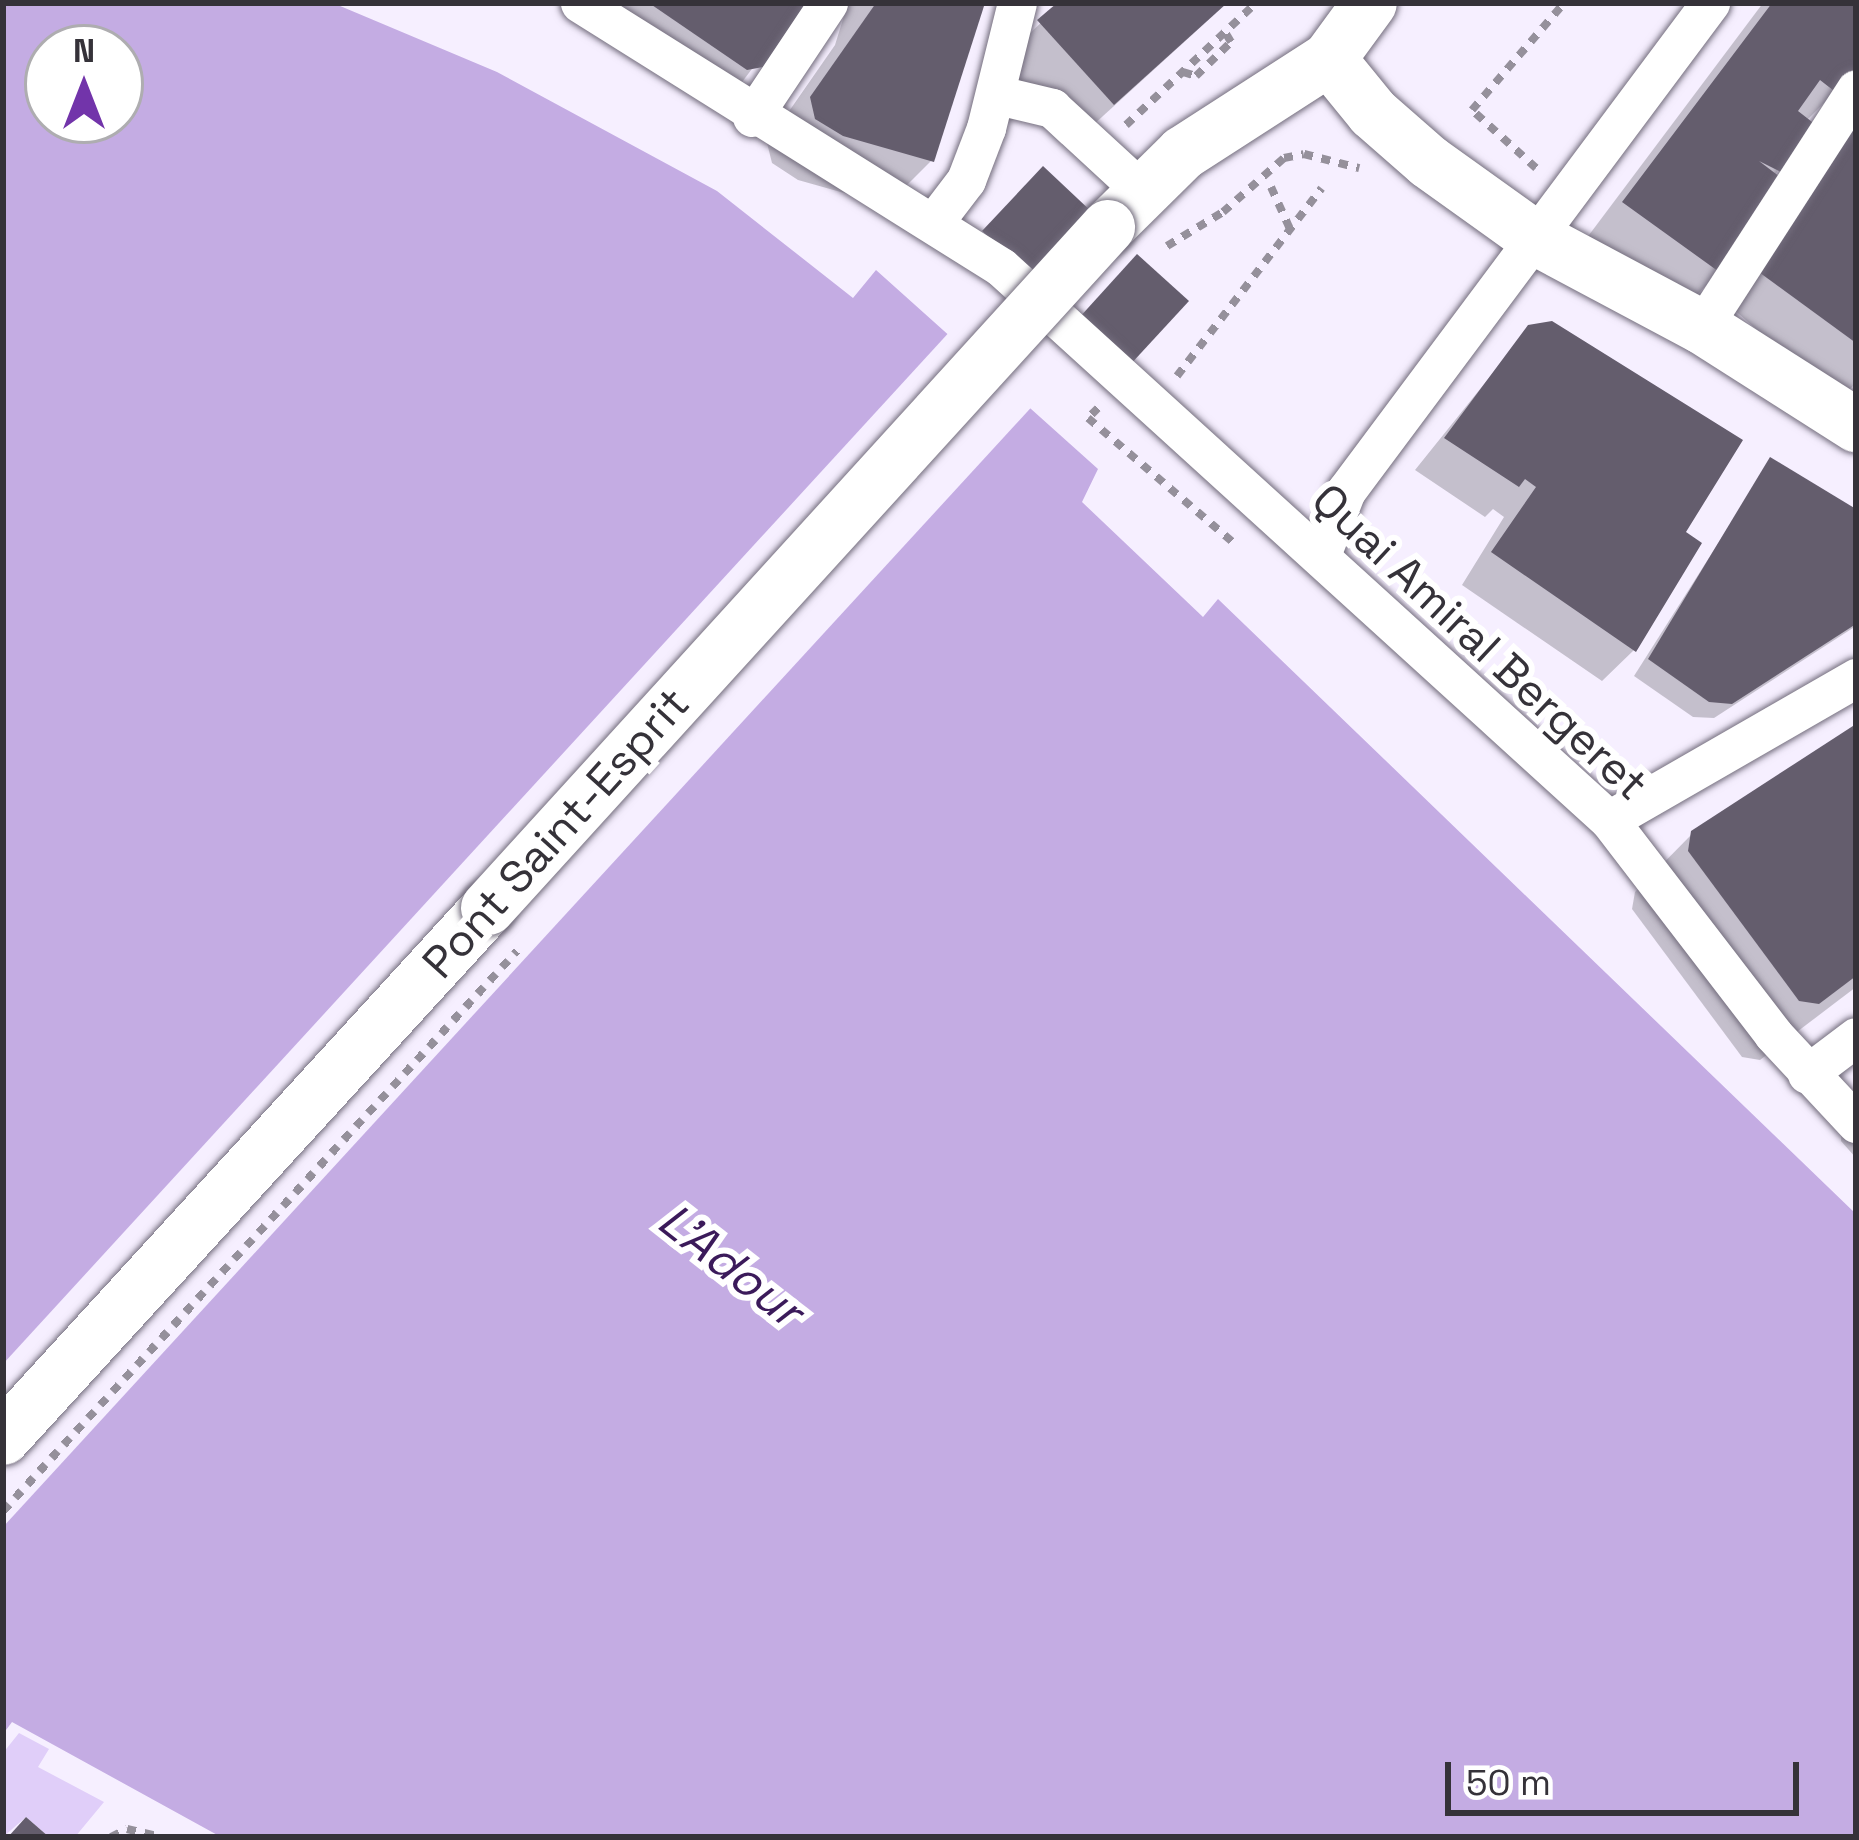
<!DOCTYPE html>
<html>
<head>
<meta charset="utf-8">
<style>
	body { margin:0 }
	#map { position:relative; width:1859px; height:1840px; overflow:hidden; background:#f6efff; font-family:"Space Grotesk",sans-serif }
	div>[style] { position:absolute }
	.green>* { inset:0; background:#e0cef9 }
	.water>* { inset:0; background:#c4ace3 }
	.pier>* { inset:0; background:#f6efff }
	.shadow>* { inset:0; background:#0003 }
	.building>* { inset:0; background:#645d6d }
	.path>* { height:8px; margin-top:-4px; transform-origin:0; background:repeating-linear-gradient(90deg,#95909b 0 9px,transparent 0 18px) }
	.roads { filter:drop-shadow(0 0 3px #736d7d) drop-shadow(0 0 3px #736d7d) }
	.street>* { height:39px; margin:-19.5px; padding:0 19.5px; transform-origin:19.5px; border-radius:19.5px; background:#fff }
	.secondary>* { height:54px; margin:-27px; padding:0 27px; transform-origin:27px; border-radius:27px; background:#fff }
	.path-bridge>* { height:8px; margin-top:-4px; transform-origin:0; background:repeating-linear-gradient(90deg,#95909b 0 9px,transparent 0 18px) }
	.bridges { filter:drop-shadow(0 0 3px #736d7d) drop-shadow(0 0 3px #736d7d) }
	.secondary-bridge>* { height:54px; margin:-27px; padding:0 27px; transform-origin:27px; border-radius:27px; background:#fff }
	span { translate:-50% -50%; white-space:nowrap; text-align:center; line-height:1.15; -webkit-text-stroke:12px #fff; paint-order:stroke }
	.street-label { font-size:45px; color:#353239 }
	.water-label { font-size:48px; color:#3b1a5a; font-style:italic }
	.frame { position:absolute; inset:0; border:6px solid #353239; pointer-events:none }
	.north { position:absolute; left:24px; top:24px; width:120px; height:120px; box-sizing:border-box; background:#fff; border:3px solid #aeadb0; border-radius:50%; rotate:0deg; font-size:33px; font-weight:700; line-height:48px; text-align:center; color:#353239 }
	.north::after { content:''; display:block; margin:auto; width:42px; height:54px; background:#7234aa; clip-path:polygon(50% 0,100% 100%,50% 72%,0 100%) }
	.scale { position:absolute; left:1445px; top:1762px; width:354px; height:54px; box-sizing:border-box; border:6px solid #353239; border-top:0; padding-left:15px; font-size:36px; line-height:42px; white-space:nowrap; color:#353239; -webkit-text-stroke:9px #fff; paint-order:stroke }
</style>
</head>
<body>
<div id="map">
	<div class="green">
		<i style="clip-path:polygon(19px 1733px,49px 1749px,38px 1767px,104px 1802px,75px 1837px,49px 1837px,26px 1817px,3px 1837px,3px 1753px)"></i>
	</div>
	<div class="water">
		<i style="clip-path:polygon(evenodd,3px 3px,333px 3px,497px 72px,717px 191px,853px 298px,876px 270px,1098px 469px,1082px 502px,1203px 617px,1218px 599px,1856px 1214px,1856px 1837px,221px 1837px,12px 1722px,3px 1734px,3px 3px,48px 48px,120px 48px,120px 120px,48px 120px,48px 48px)"></i>
	</div>
	<div class="pier">
		<i style="clip-path:polygon(953px 328px,1038px 400px,3px 1527px,3px 1364px)"></i>
	</div>
	<div class="shadow">
		<i style="clip-path:polygon(611px 3px,802px 3px,736px 90px)"></i>
		<i style="clip-path:polygon(848px 3px,981px 3px,931px 161px,887px 205px,798px 180px,772px 163px,767px 143px,835px 45px)"></i>
		<i style="clip-path:polygon(1062px 3px,1227px 3px,1069px 147px,995px 66px)"></i>
		<i style="clip-path:polygon(1763px 3px,1856px 3px,1856px 114px,1831px 96px,1806px 121px,1719px 273px,1675px 316px,1580px 247px)"></i>
		<i style="clip-path:polygon(1856px 117px,1856px 383px,1838px 401px,1723px 300px)"></i>
		<i style="clip-path:polygon(1529px 328px,1682px 533px,1634px 650px,1602px 681px,1462px 585px,1504px 517px,1493px 509px,1485px 517px,1415px 470px)"></i>
		<i style="clip-path:polygon(1771px 460px,1856px 513px,1856px 626px,1714px 718px,1693px 717px,1634px 676px)"></i>
		<i style="clip-path:polygon(1856px 728px,1856px 987px,1760px 1060px,1742px 1057px,1632px 909px,1635px 892px,1692px 834px)"></i>
		<i style="clip-path:polygon(1856px 1097px,1856px 1158px,1841px 1141px,1843px 1110px)"></i>
	</div>
	<div class="building">
		<i style="clip-path:polygon(649px 3px,806px 3px,763px 67px,747px 70px)"></i>
		<i style="clip-path:polygon(876px 3px,985px 3px,934px 162px,843px 136px,815px 119px,810px 97px)"></i>
		<i style="clip-path:polygon(1057px 3px,1227px 3px,1114px 105px,1037px 20px)"></i>
		<i style="clip-path:polygon(1772px 3px,1856px 3px,1856px 68px,1838px 94px,1820px 80px,1798px 111px,1816px 125px,1783px 173px,1759px 161px,1780px 177px,1722px 274px,1622px 202px)"></i>
		<i style="clip-path:polygon(1856px 119px,1856px 343px,1752px 267px)"></i>
		<i style="clip-path:polygon(1043px 166px,1094px 214px,1034px 278px,982px 231px)"></i>
		<i style="clip-path:polygon(1137px 254px,1189px 301px,1129px 366px,1078px 319px)"></i>
		<i style="clip-path:polygon(1552px 321px,1743px 440px,1686px 532px,1702px 543px,1636px 652px,1491px 552px,1536px 487px,1525px 479px,1519px 487px,1444px 438px,1528px 325px)"></i>
		<i style="clip-path:polygon(1770px 457px,1856px 509px,1856px 624px,1732px 704px,1709px 702px,1648px 659px)"></i>
		<i style="clip-path:polygon(1856px 724px,1856px 976px,1819px 1004px,1799px 1001px,1688px 851px,1691px 831px)"></i>
		<i style="clip-path:polygon(26px 1817px,49px 1837px,8px 1837px)"></i>
	</div>
	<div class="path">
		<i style="left:1183px;top:72px;width:14px;rotate:17deg"></i>
		<i style="left:1196px;top:76px;width:49px;rotate:-44.2deg"></i>
		<i style="left:1231px;top:42px;width:12px;rotate:-121deg"></i>
		<i style="left:1126px;top:125px;width:178px;rotate:-43.2deg"></i>
		<i style="left:1536px;top:168px;width:86px;rotate:-137.8deg"></i>
		<i style="left:1472px;top:110px;width:141px;rotate:-49.3deg"></i>
		<i style="left:1271px;top:187px;width:46px;rotate:65.7deg"></i>
		<i style="left:1167px;top:246px;width:66px;rotate:-31.3deg"></i>
		<i style="left:1223px;top:212px;width:81px;rotate:-41.5deg"></i>
		<i style="left:1284px;top:158px;width:20px;rotate:-11deg"></i>
		<i style="left:1304px;top:154px;width:57px;rotate:14.3deg"></i>
		<i style="left:1177px;top:376px;width:237px;rotate:-52.4deg"></i>
		<i style="left:1098px;top:408px;width:14px;rotate:135deg"></i>
		<i style="left:1088px;top:418px;width:192px;rotate:40.6deg"></i>
		<i style="left:111px;top:1837px;width:18px;rotate:-27deg"></i>
		<i style="left:127px;top:1829px;width:36px;rotate:13deg"></i>
	</div>
	<div class="roads">
		<div class="street">
			<i style="left:580px;top:3px;width:497px;rotate:32.1deg"></i>
			<i style="left:1001px;top:267px;width:822px;rotate:42.29deg"></i>
			<i style="left:1609px;top:820px;width:270px;rotate:52.5deg"></i>
			<i style="left:1773px;top:1034px;width:122px;rotate:47deg"></i>
			<i style="left:998px;top:95px;width:56px;rotate:13.5deg"></i>
			<i style="left:1052px;top:108px;width:102px;rotate:42.6deg"></i>
			<i style="left:752px;top:117px;width:137px;rotate:-56.3deg"></i>
			<i style="left:934px;top:222px;width:53px;rotate:-52.7deg"></i>
			<i style="left:966px;top:180px;width:56px;rotate:-69deg"></i>
			<i style="left:986px;top:128px;width:129px;rotate:-76.1deg"></i>
			<i style="left:1702px;top:327px;width:283px;rotate:-57.1deg"></i>
			<i style="left:1321px;top:555px;width:69px;rotate:-68.7deg"></i>
			<i style="left:1346px;top:491px;width:609px;rotate:-53.28deg"></i>
			<i style="left:1609px;top:820px;width:285px;rotate:-29.9deg"></i>
			<i style="left:1807px;top:1074px;width:61px;rotate:-37.1deg"></i>
		</div>
		<div class="secondary">
			<i style="left:1329px;top:59px;width:70px;rotate:50.8deg"></i>
			<i style="left:1373px;top:113px;width:74px;rotate:41.2deg"></i>
			<i style="left:1429px;top:162px;width:130px;rotate:35.6deg"></i>
			<i style="left:1535px;top:238px;width:189px;rotate:28.1deg"></i>
			<i style="left:1702px;top:327px;width:183px;rotate:32.5deg"></i>
			<i style="left:1108px;top:227px;width:105px;rotate:-44.6deg"></i>
			<i style="left:1183px;top:153px;width:174px;rotate:-32.8deg"></i>
			<i style="left:1329px;top:59px;width:69px;rotate:-53.8deg"></i>
			<i style="left:3px;top:1438px;width:718px;rotate:-47.54deg"></i>
		</div>
	</div>
	<div class="path-bridge">
		<i style="left:3px;top:1511px;width:760px;rotate:-47.45deg"></i>
	</div>
	<div class="bridges">
		<div class="secondary-bridge">
			<i style="left:488px;top:908px;width:921px;rotate:-47.68deg"></i>
		</div>
	</div>
	<div class="street-label">
		<span style="left:1480px;top:642px;rotate:43deg">Quai Amiral Bergeret</span>
		<span style="left:556px;top:833px;rotate:-48deg">Pont Saint-Esprit</span>
	</div>
	<div class="water-label">
		<span style="left:731px;top:1265px;rotate:38deg">L'Adour</span>
	</div>
	<div class="frame"></div>
	<div class="north">N</div>
	<div class="scale">50 m</div>
</div>
</body>
</html>
